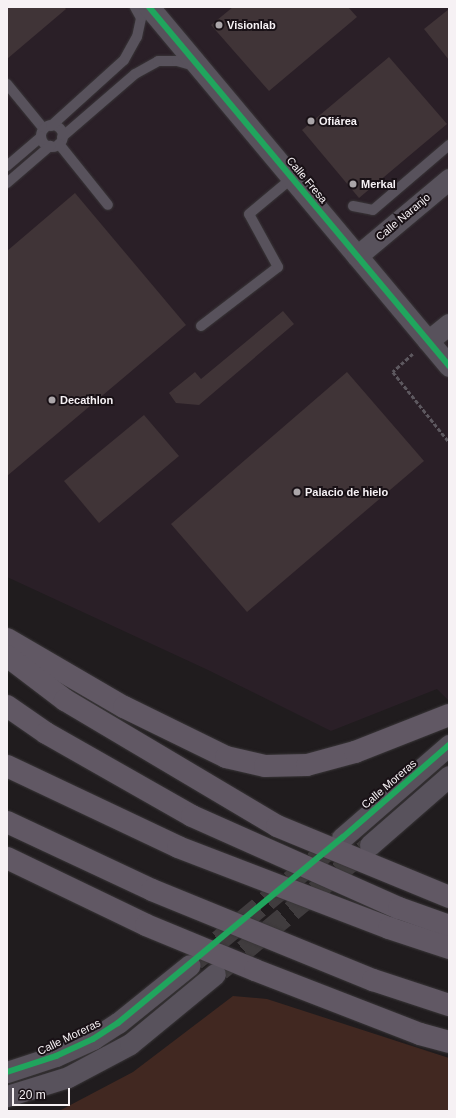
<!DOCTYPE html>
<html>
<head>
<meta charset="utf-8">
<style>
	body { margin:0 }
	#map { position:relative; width:456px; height:1118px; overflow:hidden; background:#201c1e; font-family:Helvetica,sans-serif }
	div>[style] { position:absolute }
	.built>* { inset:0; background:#2a1f27 }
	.green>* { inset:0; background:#412821 }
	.building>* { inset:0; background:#403437 }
	.minor-tunnel>* { height:21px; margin-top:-10.5px; transform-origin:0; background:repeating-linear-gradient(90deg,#403c3e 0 21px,transparent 0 31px) }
	.path>* { height:2.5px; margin-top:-1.25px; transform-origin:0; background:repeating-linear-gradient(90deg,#5d585f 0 4px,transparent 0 6px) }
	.roads { filter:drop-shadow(0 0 1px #393638) drop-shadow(0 0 1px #393638) }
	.service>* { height:10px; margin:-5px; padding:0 5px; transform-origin:5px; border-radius:5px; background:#58525c }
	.service>.ring { margin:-5px; padding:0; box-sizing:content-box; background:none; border:10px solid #58525c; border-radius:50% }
	.minor>* { height:21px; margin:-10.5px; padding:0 10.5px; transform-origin:10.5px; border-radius:10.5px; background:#58525c }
	.motorway>* { height:22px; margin:-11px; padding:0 11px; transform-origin:11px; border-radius:11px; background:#615864 }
	.cycleway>* { height:6px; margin:-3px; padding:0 3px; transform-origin:3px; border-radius:3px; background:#20a55d }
	.dots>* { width:11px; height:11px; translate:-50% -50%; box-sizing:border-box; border:2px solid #191116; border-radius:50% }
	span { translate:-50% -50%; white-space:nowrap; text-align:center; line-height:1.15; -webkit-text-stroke:4px #191116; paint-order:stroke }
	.poi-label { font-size:11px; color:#f6f1f4; font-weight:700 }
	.left { translate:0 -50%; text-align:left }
	.street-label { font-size:11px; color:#f6f1f4 }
	.frame { position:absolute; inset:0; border:8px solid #f6f1f4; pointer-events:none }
	.scale { position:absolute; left:12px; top:1088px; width:58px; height:18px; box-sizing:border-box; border:2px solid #f6f1f4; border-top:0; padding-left:5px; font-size:12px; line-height:14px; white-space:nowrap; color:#f6f1f4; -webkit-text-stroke:3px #191116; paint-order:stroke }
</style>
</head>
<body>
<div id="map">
	<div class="built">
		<i style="clip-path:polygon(7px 7px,449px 7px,449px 701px,437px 689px,331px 731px,208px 670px,7px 577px)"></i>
	</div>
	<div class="green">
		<i style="clip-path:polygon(233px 996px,267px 999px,449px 1058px,449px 1111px,59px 1111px,133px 1072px)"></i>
	</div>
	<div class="building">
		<i style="clip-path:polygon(7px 7px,64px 7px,66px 9px,7px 59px)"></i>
		<i style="clip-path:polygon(233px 7px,348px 7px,357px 17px,269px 91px,211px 25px)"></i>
		<i style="clip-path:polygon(449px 9px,449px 60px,424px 29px)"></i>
		<i style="clip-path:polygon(389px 57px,447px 124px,359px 198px,302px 130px)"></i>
		<i style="clip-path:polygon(75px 193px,186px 325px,7px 476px,7px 251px)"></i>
		<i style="clip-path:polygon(283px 311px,294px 324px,199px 405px,176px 403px,169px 393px,195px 372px,201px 379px)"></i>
		<i style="clip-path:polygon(347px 372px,424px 461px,247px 612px,171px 524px)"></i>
		<i style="clip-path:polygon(144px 415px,179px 456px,99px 523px,64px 481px)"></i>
	</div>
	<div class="minor-tunnel">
		<i style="left:195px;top:960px;width:191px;rotate:-39.7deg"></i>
		<i style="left:220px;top:970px;width:191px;rotate:-39.7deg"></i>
	</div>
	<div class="path">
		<i style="left:413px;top:354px;width:27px;rotate:138deg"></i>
		<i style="left:393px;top:372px;width:90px;rotate:51.3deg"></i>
	</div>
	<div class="roads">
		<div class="service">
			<i style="left:7px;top:84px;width:58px;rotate:50.6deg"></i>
			<i class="ring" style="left:41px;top:125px;width:12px;height:12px"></i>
			<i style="left:51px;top:126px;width:98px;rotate:-42.1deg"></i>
			<i style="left:124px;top:60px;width:26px;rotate:-61deg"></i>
			<i style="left:137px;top:37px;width:19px;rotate:-78deg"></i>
			<i style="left:141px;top:18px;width:13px;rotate:-119deg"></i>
			<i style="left:62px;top:137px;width:96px;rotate:-40.8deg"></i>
			<i style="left:135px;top:74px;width:26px;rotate:-29deg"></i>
			<i style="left:158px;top:61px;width:19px"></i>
			<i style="left:177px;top:61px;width:19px;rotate:16deg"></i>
			<i style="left:59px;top:144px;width:78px;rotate:51.2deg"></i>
			<i style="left:7px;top:166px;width:45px;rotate:-40.5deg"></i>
			<i style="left:7px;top:183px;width:57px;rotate:-40.7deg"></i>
			<i style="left:353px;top:206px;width:20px;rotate:11deg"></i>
			<i style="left:373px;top:210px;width:100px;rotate:-40.5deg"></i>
			<i style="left:201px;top:326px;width:97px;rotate:-37.5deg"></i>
			<i style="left:278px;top:267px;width:60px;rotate:-118.7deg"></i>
			<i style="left:249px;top:214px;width:56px;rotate:-39.9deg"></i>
		</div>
		<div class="minor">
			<i style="left:149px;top:7px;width:468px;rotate:50.1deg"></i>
			<i style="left:357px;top:256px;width:120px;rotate:-39.9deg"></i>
			<i style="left:428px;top:341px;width:27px;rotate:-39deg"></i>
			<i style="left:342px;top:838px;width:142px;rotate:-41deg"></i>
			<i style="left:370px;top:845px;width:105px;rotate:-41.1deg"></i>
			<i style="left:7px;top:1072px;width:52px;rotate:-18.1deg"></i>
			<i style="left:56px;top:1056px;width:41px;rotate:-24.7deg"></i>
			<i style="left:93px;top:1039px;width:30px;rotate:-33deg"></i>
			<i style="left:118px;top:1023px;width:92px;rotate:-38.9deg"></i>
			<i style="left:7px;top:1096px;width:64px;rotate:-17.3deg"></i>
			<i style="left:68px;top:1077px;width:70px;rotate:-28deg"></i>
			<i style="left:130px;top:1044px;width:110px;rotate:-39.5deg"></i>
		</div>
		<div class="motorway">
			<i style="left:7px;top:639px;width:135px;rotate:30.2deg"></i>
			<i style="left:124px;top:707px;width:114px;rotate:26.1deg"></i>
			<i style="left:226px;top:757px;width:40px;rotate:13deg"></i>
			<i style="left:265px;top:766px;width:42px;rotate:-1.4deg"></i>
			<i style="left:307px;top:765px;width:50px;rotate:-15.2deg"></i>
			<i style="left:355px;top:752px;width:101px;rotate:-21.5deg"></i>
			<i style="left:7px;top:656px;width:73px;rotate:37.2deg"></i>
			<i style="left:65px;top:700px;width:247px;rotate:30.7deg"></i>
			<i style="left:277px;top:826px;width:186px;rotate:22.4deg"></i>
			<i style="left:7px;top:706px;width:47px;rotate:34.7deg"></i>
			<i style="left:46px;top:733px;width:168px;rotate:29.6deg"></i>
			<i style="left:192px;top:816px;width:227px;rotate:24deg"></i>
			<i style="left:399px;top:908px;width:53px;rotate:19.8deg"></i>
			<i style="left:7px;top:766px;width:189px;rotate:25.3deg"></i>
			<i style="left:178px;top:847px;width:226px;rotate:21deg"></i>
			<i style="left:389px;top:928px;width:63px;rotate:18.4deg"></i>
			<i style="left:7px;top:822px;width:160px;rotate:25.1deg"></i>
			<i style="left:152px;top:890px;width:239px;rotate:22.2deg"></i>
			<i style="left:373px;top:980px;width:80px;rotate:18.2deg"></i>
			<i style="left:7px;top:858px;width:154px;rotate:25.7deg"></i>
			<i style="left:146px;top:925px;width:118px;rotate:22.4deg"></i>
			<i style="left:255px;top:970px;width:177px;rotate:21.2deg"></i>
			<i style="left:420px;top:1034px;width:30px;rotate:15deg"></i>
		</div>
	</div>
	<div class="cycleway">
		<i style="left:149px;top:7px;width:468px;rotate:50.1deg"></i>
		<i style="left:7px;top:1072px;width:52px;rotate:-18.1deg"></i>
		<i style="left:56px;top:1056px;width:41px;rotate:-24.7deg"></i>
		<i style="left:93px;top:1039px;width:30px;rotate:-33deg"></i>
		<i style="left:118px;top:1023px;width:291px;rotate:-39.6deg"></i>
		<i style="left:342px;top:838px;width:142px;rotate:-41deg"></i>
	</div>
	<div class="dots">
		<i style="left:219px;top:25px;background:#aba6a9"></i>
		<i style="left:311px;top:121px;background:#aba6a9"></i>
		<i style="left:353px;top:184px;background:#aba6a9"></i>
		<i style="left:52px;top:400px;background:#aba6a9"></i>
		<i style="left:297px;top:492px;background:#aba6a9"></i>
	</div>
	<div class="poi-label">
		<span class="left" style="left:227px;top:25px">Visionlab</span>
		<span class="left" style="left:319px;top:121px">Ofiárea</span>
		<span class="left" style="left:361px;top:184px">Merkal</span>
		<span class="left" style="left:60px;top:400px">Decathlon</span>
		<span class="left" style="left:305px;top:492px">Palacio de hielo</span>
	</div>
	<div class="street-label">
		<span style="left:307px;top:180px;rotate:50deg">Calle Fresa</span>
		<span style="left:403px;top:217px;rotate:-40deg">Calle Naranjo</span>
		<span style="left:389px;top:784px;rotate:-41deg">Calle Moreras</span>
		<span style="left:69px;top:1037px;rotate:-26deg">Calle Moreras</span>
	</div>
	<div class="frame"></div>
	<div class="scale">20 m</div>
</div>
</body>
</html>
